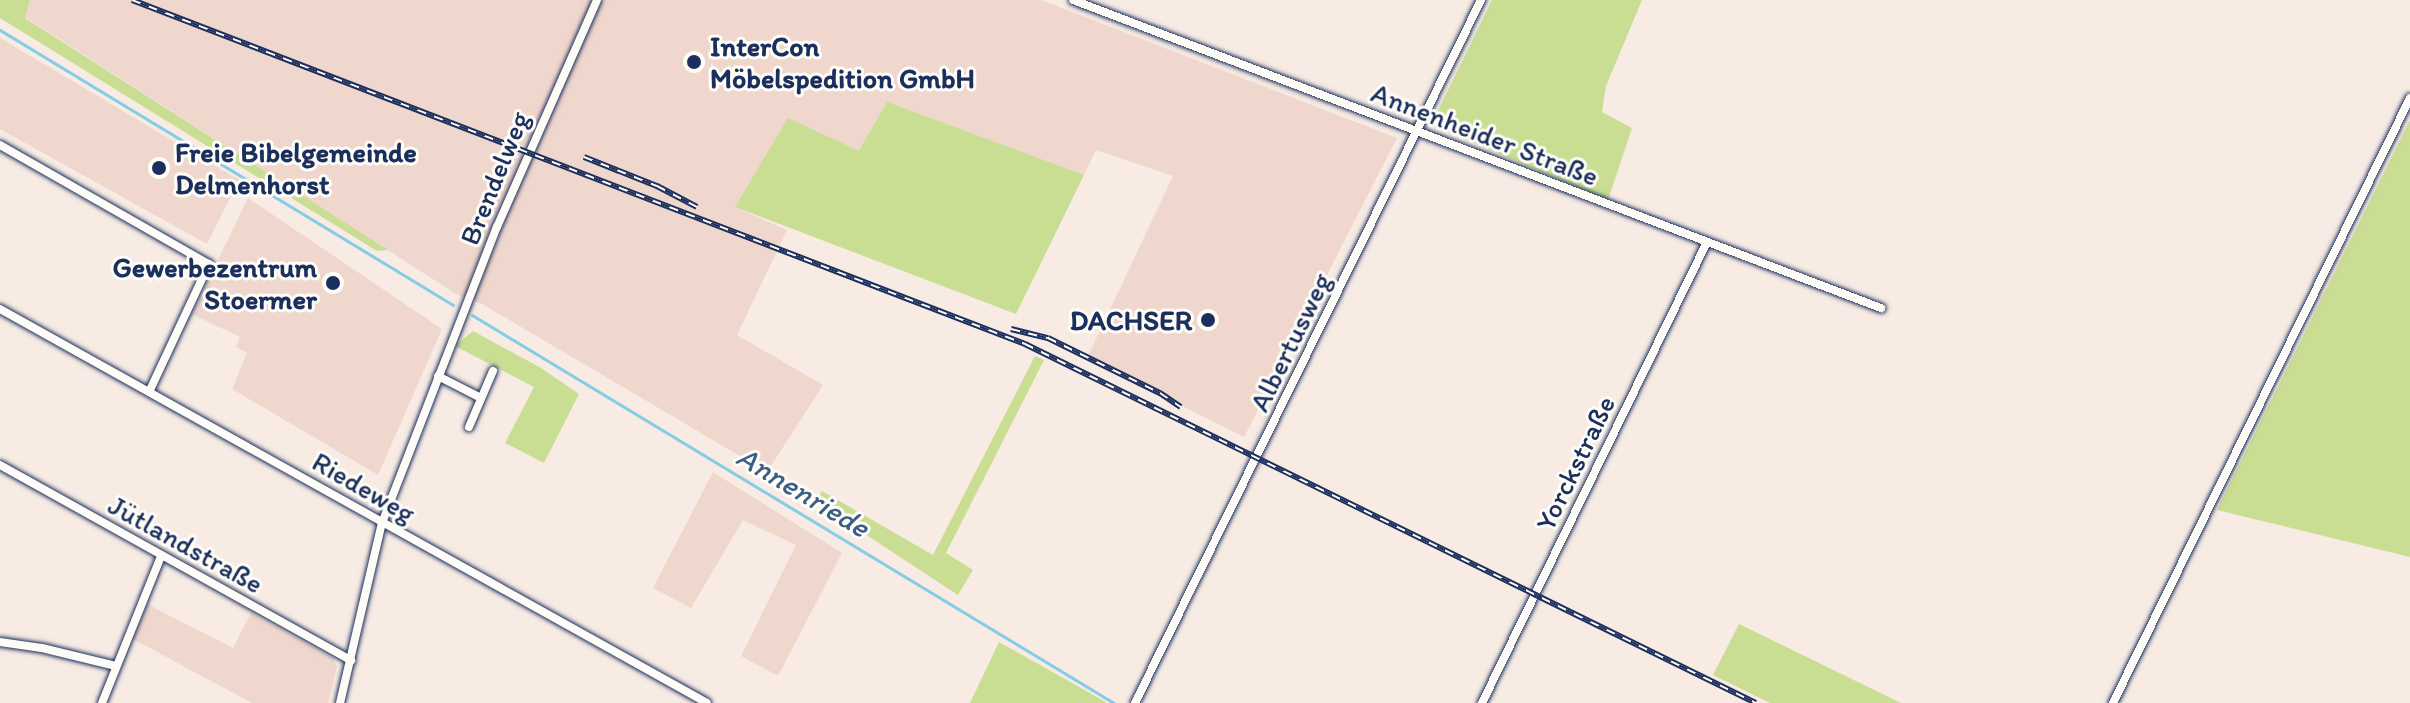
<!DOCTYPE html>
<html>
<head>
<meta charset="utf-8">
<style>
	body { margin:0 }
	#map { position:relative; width:2410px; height:703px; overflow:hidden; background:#f7ebe4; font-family:Itim,sans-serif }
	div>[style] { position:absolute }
	.built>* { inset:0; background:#f0d7cd }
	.green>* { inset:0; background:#c9de93 }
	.stream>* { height:3px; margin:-1.5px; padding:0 1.5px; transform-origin:1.5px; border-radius:1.5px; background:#85cce6 }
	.roads { filter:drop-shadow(0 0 2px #1b2f5e) drop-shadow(0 0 2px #1b2f5e) }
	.minor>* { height:8px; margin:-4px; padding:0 4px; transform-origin:4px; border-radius:4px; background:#fdfcf7 }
	.rail>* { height:6px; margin-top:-3px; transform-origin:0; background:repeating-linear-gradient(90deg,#fdfcf7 0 9px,#1b2f5e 0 18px); box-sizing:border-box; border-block:2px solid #1b2f5e }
	.dots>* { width:22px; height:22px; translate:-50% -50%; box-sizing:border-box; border:4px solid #fdfcf7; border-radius:50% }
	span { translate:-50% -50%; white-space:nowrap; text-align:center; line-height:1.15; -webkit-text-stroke:6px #fdfcf7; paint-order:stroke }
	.poi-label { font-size:28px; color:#1b2f5e; font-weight:700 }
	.left { translate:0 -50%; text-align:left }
	.right { translate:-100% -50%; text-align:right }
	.street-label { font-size:28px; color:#1b2f5e }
	.water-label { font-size:30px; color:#3b5e87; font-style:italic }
</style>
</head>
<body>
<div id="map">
	<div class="built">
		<i style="clip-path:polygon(30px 0,1041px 0,1397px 138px,1244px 437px,1087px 358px,1173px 176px,1096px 150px,1084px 175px,887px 103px,859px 152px,735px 207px,787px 230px,737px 335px,823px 385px,767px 472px,482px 304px,456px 294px,25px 17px)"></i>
		<i style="clip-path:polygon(0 38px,239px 180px,207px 244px,0 129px)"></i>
		<i style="clip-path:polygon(248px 198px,442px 329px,378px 475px,232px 389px,247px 353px,236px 347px,240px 337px,192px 314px)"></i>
		<i style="clip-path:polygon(713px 472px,842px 553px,778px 676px,741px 656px,796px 545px,743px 520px,691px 608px,653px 588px)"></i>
		<i style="clip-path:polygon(147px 604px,233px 648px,251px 613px,333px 658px,337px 667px,328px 703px,252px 703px,133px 639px)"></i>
	</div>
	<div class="green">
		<i style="clip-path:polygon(0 0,30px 0,25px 18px,388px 250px,377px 251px,0 18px)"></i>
		<i style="clip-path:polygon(1492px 0,1642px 0,1606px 86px,1602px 112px,1632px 128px,1608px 200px,1431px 125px)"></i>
		<i style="clip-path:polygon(887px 102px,1084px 175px,1016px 314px,735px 207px,788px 118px,859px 151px)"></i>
		<i style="clip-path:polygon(2410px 120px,2410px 557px,2217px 510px)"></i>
		<i style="clip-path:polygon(473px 331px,541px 368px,579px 394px,544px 463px,505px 443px,534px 387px,455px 346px)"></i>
		<i style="clip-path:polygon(1035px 356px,1044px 360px,946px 553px,973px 570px,958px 595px,816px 502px,822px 491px,933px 555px)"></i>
		<i style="clip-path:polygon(1739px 624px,1901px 703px,1770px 703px,1713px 675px)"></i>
		<i style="clip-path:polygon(999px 642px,1104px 701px,1106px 703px,970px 703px)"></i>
	</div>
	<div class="stream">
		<i style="left:0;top:30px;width:530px;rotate:31.26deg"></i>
		<i style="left:472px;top:315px;width:750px;rotate:31.15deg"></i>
	</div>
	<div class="roads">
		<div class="minor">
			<i style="left:1073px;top:0;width:865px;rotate:20.87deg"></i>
			<i style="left:0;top:145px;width:241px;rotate:29.7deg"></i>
			<i style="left:209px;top:264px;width:139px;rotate:115.1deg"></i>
			<i style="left:0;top:309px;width:809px;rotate:29.13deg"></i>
			<i style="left:438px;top:376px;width:48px;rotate:27.1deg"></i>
			<i style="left:469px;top:427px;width:61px;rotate:-66.8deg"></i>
			<i style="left:0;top:465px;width:402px;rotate:29.1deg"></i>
			<i style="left:0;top:642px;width:42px;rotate:8.1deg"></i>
			<i style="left:42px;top:648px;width:76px;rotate:13.7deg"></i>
			<i style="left:102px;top:703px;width:158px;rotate:-68.1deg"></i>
			<i style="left:340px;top:703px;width:185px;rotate:-76.9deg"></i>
			<i style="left:382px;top:523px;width:318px;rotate:-68.8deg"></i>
			<i style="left:497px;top:227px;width:248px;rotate:-66.2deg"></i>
			<i style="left:1135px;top:703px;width:784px;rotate:-63.79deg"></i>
			<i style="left:1482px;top:703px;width:513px;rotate:-63.98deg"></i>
			<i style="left:2113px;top:703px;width:674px;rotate:-63.85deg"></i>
		</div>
	</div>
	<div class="rail">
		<i style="left:132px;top:0;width:957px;rotate:21.07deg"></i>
		<i style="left:1025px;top:344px;width:814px;rotate:26.16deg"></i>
		<i style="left:584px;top:157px;width:79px;rotate:21.7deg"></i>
		<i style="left:657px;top:186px;width:45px;rotate:27.7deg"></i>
		<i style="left:1011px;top:329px;width:38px;rotate:14deg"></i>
		<i style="left:1048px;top:338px;width:125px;rotate:26.2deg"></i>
		<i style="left:1160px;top:393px;width:25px;rotate:34deg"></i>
	</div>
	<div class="dots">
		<i style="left:694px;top:62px;background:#1b2f5e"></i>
		<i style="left:159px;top:168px;background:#1b2f5e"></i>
		<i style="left:333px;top:283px;background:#1b2f5e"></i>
		<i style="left:1208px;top:320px;background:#1b2f5e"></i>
	</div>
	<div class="poi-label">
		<span class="left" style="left:710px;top:62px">InterCon<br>Möbelspedition GmbH</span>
		<span class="left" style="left:175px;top:168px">Freie Bibelgemeinde<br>Delmenhorst</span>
		<span class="right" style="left:317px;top:283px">Gewerbezentrum<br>Stoermer</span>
		<span class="right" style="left:1192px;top:320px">DACHSER</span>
	</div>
	<div class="street-label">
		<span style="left:1485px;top:134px;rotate:21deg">Annenheider Straße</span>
		<span style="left:494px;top:178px;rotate:-68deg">Brendelweg</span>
		<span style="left:1290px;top:342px;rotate:-64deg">Albertusweg</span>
		<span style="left:1575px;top:463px;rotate:-64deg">Yorckstraße</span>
		<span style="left:364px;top:487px;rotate:30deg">Riedeweg</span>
		<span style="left:186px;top:544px;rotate:29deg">Jütlandstraße</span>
	</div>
	<div class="water-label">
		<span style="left:803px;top:492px;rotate:31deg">Annenriede</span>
	</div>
</div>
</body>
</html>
